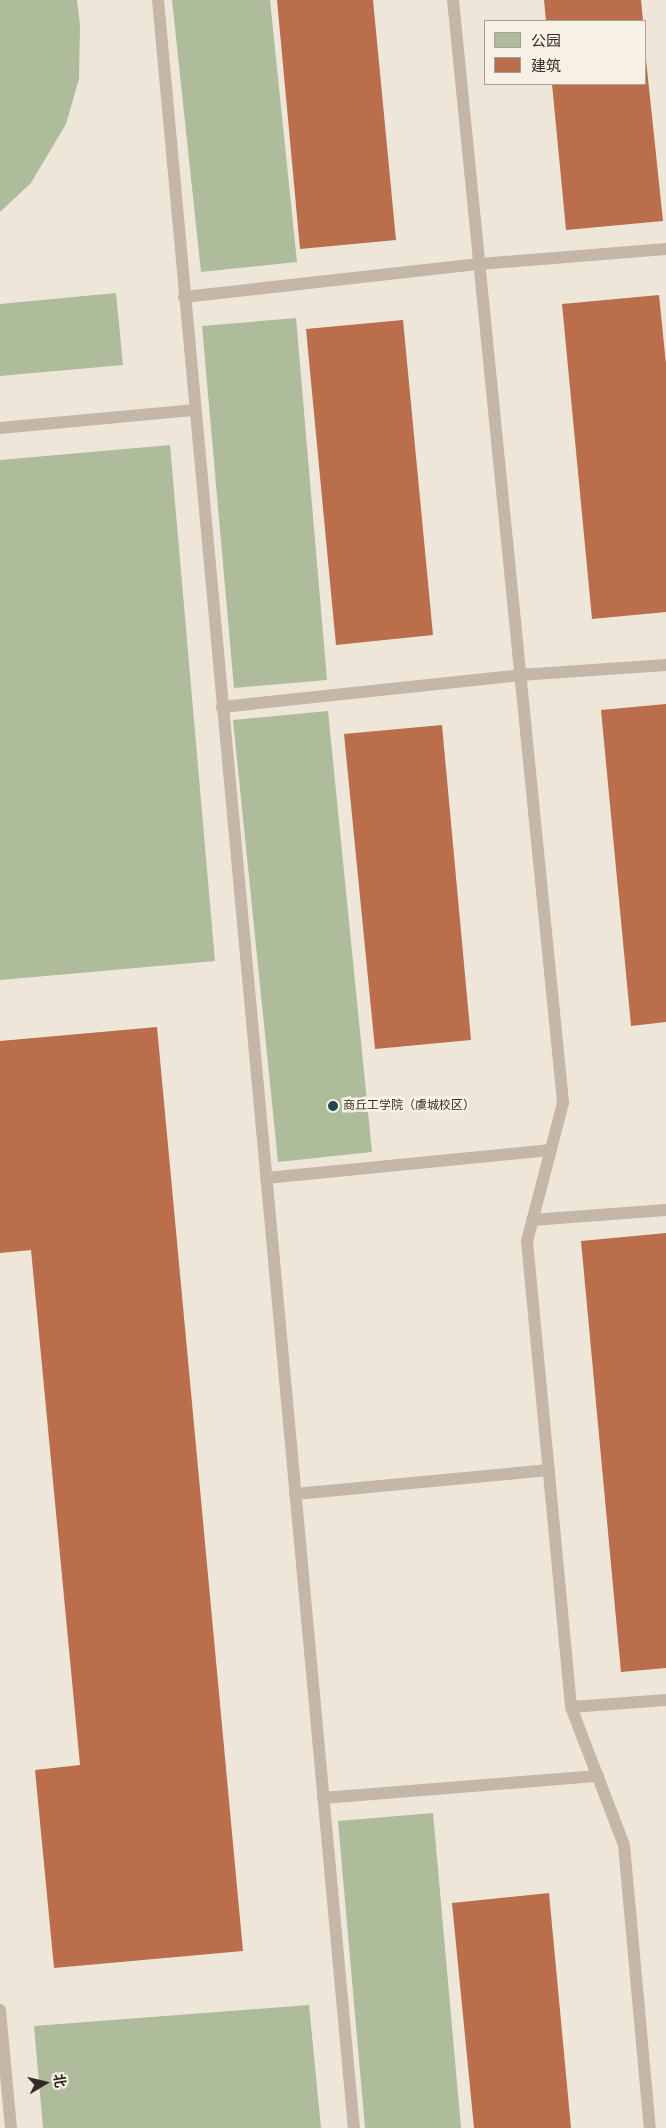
<!DOCTYPE html>
<html>
<head>
<meta charset="utf-8">
<style>
	body { margin:0 }
	#map { position:relative; width:666px; height:2128px; overflow:hidden; background:#eee6d9; font-family:"Public Sans","Noto Sans SC",sans-serif }
	div>[style] { position:absolute }
	.green>* { inset:0; background:#afbc9b }
	.building>* { inset:0; background:#ba6e4c }
	.service>* { height:12px; margin:-6px; padding:0 6px; transform-origin:6px; border-radius:6px; background:#c5b7a7 }
	.dots>* { width:14px; height:14px; translate:-50% -50%; box-sizing:border-box; border:2px solid #f7f0e5; border-radius:50% }
	span { translate:-50% -50%; white-space:nowrap; text-align:center; line-height:1.15; -webkit-text-stroke:5px #f7f0e5; paint-order:stroke }
	.poi-label { font-size:12px; color:#322b27 }
	.left { translate:0 -50%; text-align:left }
	.legend { position:absolute; left:484px; top:20px; width:162px; height:65px; box-sizing:border-box; background:#f7f0e5; border:1px solid #a8a199; margin:0; padding:6px 9px; list-style:none; font-size:15px; color:#322b27 }
	.legend li { display:flex; align-items:center; gap:10px; height:25px }
	.legend b { width:25px; border:1px solid #a8a199 }
	.north { position:absolute; left:20px; top:2058px; width:50px; height:50px; -webkit-text-stroke:4px #f7f0e5; paint-order:stroke; rotate:81deg; font-size:14px; font-weight:700; line-height:20px; text-align:center; color:#322b27 }
	.north::after { content:''; display:block; margin:auto; width:18px; height:22px; background:#322b27; clip-path:polygon(50% 0,100% 100%,50% 72%,0 100%) }
</style>
</head>
<body>
<div id="map">
	<div class="green">
		<i style="clip-path:polygon(0 0,77px 0,80px 25px,79px 79px,66px 124px,31px 183px,0 212px)"></i>
		<i style="clip-path:polygon(172px 0,270px 0,297px 262px,201px 272px)"></i>
		<i style="clip-path:polygon(116px 293px,123px 365px,0 376px,0 304px)"></i>
		<i style="clip-path:polygon(296px 318px,327px 680px,234px 688px,202px 326px)"></i>
		<i style="clip-path:polygon(170px 445px,215px 961px,0 980px,0 460px)"></i>
		<i style="clip-path:polygon(328px 711px,372px 1152px,278px 1162px,233px 720px)"></i>
		<i style="clip-path:polygon(433px 1813px,461px 2128px,365px 2128px,338px 1821px)"></i>
		<i style="clip-path:polygon(309px 2005px,321px 2128px,43px 2128px,34px 2026px)"></i>
	</div>
	<div class="building">
		<i style="clip-path:polygon(277px 0,373px 0,396px 240px,300px 249px)"></i>
		<i style="clip-path:polygon(544px 0,641px 0,643px 21px,546px 21px)"></i>
		<i style="clip-path:polygon(645px 50px,663px 221px,566px 230px,552px 84px,645px 84px)"></i>
		<i style="clip-path:polygon(659px 295px,666px 364px,666px 612px,592px 619px,562px 304px)"></i>
		<i style="clip-path:polygon(403px 320px,433px 635px,336px 645px,306px 329px)"></i>
		<i style="clip-path:polygon(666px 704px,666px 1022px,631px 1026px,601px 710px)"></i>
		<i style="clip-path:polygon(442px 725px,471px 1040px,375px 1049px,344px 734px)"></i>
		<i style="clip-path:polygon(157px 1027px,243px 1951px,54px 1968px,35px 1770px,80px 1765px,31px 1250px,0 1253px,0 1041px)"></i>
		<i style="clip-path:polygon(666px 1233px,666px 1668px,621px 1672px,581px 1241px)"></i>
		<i style="clip-path:polygon(549px 1893px,571px 2128px,474px 2128px,452px 1903px)"></i>
	</div>
	<div class="service">
		<i style="left:158px;top:0;width:2137px;rotate:84.74deg"></i>
		<i style="left:453px;top:0;width:1108px;rotate:84.3deg"></i>
		<i style="left:563px;top:1103px;width:143px;rotate:104.6deg"></i>
		<i style="left:527px;top:1241px;width:468px;rotate:84.6deg"></i>
		<i style="left:571px;top:1707px;width:148px;rotate:69deg"></i>
		<i style="left:624px;top:1845px;width:284px;rotate:84.8deg"></i>
		<i style="left:184px;top:297px;width:297px;rotate:-6.4deg"></i>
		<i style="left:479px;top:264px;width:188px;rotate:-4.6deg"></i>
		<i style="left:0;top:428px;width:196px;rotate:-5.3deg"></i>
		<i style="left:222px;top:707px;width:300px;rotate:-6.1deg"></i>
		<i style="left:520px;top:675px;width:146px;rotate:-3.9deg"></i>
		<i style="left:266px;top:1178px;width:286px;rotate:-5.6deg"></i>
		<i style="left:532px;top:1220px;width:134px;rotate:-4.3deg"></i>
		<i style="left:295px;top:1494px;width:255px;rotate:-5.4deg"></i>
		<i style="left:571px;top:1707px;width:95px;rotate:-4.2deg"></i>
		<i style="left:323px;top:1798px;width:276px;rotate:-4.6deg"></i>
		<i style="left:0;top:2010px;width:119px;rotate:84.7deg"></i>
	</div>
	<div class="dots">
		<i style="left:333px;top:1106px;background:#20494f"></i>
	</div>
	<div class="poi-label">
		<span class="left" style="left:343px;top:1106px">商丘工学院（虞城校区）</span>
	</div>
	<ul class="legend">
	<li><b style="height:14px;background:#afbc9b"></b>公园</li>
	<li><b style="height:14px;background:#ba6e4c"></b>建筑</li>
	</ul>
	<div class="north">北</div>
</div>
</body>
</html>
